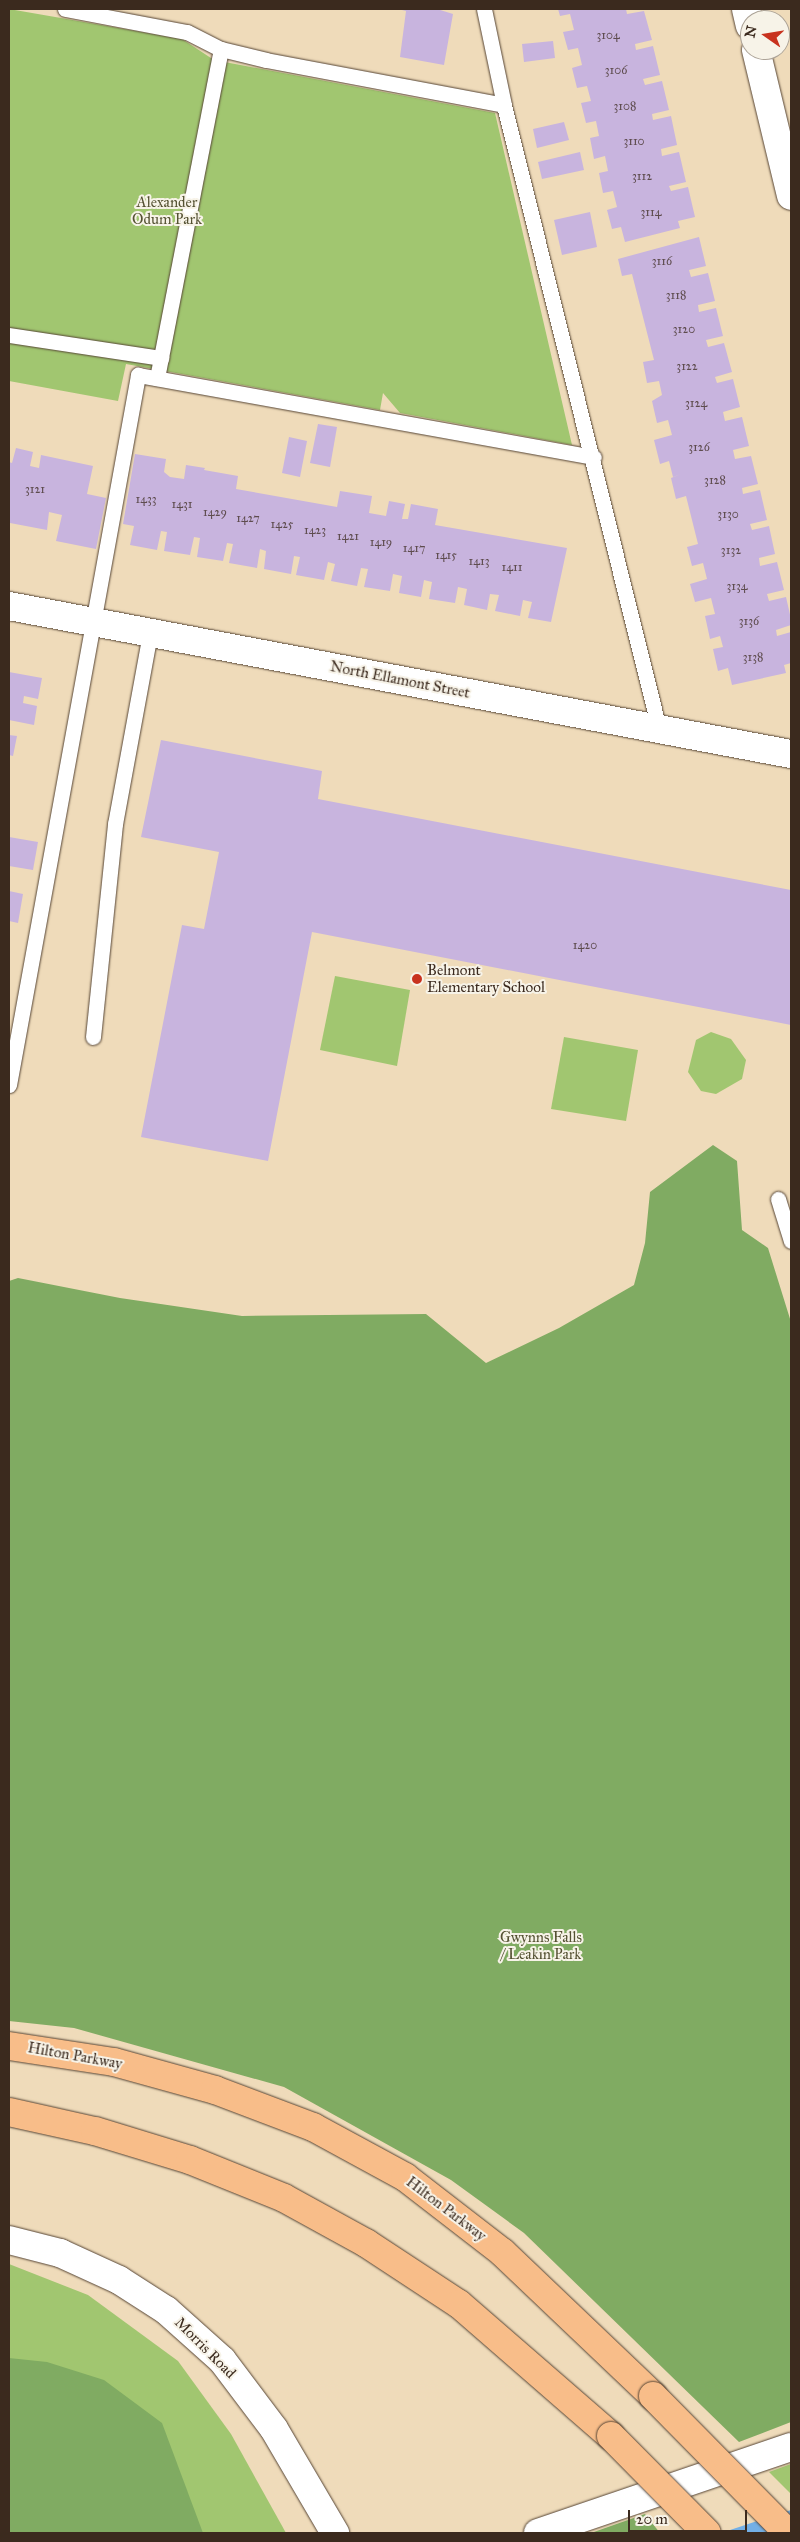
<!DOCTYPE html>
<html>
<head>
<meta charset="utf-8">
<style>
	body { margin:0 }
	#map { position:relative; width:800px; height:2542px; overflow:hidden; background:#efdbba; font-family:"IM FELL Great Primer",serif }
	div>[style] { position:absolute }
	.green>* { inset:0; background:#a1c670 }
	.forest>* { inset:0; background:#80ab62 }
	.water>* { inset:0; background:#73afe5 }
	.building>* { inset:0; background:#c8b4de }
	.roads { filter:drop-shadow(0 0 1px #564535) drop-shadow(0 0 1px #564535) }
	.service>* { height:15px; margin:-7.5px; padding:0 7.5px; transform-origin:7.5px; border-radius:7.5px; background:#fff }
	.minor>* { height:28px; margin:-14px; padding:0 14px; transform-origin:14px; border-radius:14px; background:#fff }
	.tertiary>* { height:28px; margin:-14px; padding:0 14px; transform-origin:14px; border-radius:14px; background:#fff }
	.primary>* { height:28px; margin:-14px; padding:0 14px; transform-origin:14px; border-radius:14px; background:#f8bd89 }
	.bridges { filter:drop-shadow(0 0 1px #564535) drop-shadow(0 0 1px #564535) }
	.primary-bridge>* { height:28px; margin:-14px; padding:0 14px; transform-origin:14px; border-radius:14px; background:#f8bd89 }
	.dots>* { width:14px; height:14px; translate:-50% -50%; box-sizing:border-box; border:2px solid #f7f3e8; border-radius:50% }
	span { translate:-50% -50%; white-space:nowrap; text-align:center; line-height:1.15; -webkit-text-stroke:4px #f7f3e8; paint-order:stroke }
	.number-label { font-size:12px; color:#5e4c4e }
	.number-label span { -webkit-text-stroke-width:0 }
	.park-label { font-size:15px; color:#545132 }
	.street-label { font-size:15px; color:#3b2a1e }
	.poi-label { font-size:15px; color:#3b2a1e }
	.left { translate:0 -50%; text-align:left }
	.frame { position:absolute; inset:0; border:10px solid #3b2a1e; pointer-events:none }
	.north { position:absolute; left:740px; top:10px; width:50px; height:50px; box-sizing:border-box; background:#f7f3e8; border:1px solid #aca397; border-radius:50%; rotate:283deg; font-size:14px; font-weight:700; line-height:20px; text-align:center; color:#3b2a1e }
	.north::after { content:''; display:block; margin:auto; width:18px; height:22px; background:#c8321e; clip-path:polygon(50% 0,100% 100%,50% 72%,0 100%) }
	.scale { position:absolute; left:628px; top:2510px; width:119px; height:22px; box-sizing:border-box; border:2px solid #3b2a1e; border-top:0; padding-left:6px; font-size:15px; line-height:18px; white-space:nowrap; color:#3b2a1e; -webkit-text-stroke:4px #f7f3e8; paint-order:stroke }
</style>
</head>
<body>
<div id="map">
	<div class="green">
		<i style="clip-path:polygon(9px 9px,182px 39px,214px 60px,495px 113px,572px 445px,400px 413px,383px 393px,380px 410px,126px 364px,118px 401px,9px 381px)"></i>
		<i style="clip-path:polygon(335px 976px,410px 990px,397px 1066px,320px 1050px)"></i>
		<i style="clip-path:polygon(711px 1032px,731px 1039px,746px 1060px,742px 1079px,716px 1094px,701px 1091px,688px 1072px,696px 1040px)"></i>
		<i style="clip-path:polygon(564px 1037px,638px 1050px,626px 1121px,551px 1109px)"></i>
		<i style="clip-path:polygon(9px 2264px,88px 2295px,178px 2361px,231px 2434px,286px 2533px,9px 2533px)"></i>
		<i style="clip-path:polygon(791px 2464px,791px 2494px,769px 2472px)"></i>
	</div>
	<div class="forest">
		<i style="clip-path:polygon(713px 1145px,737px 1161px,742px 1230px,768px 1248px,791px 1322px,791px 2422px,739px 2442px,524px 2233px,451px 2180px,284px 2087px,74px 2028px,9px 2021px,9px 1281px,18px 1278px,120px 1298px,242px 1316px,426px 1314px,486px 1363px,559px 1328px,634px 1285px,645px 1243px,650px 1192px)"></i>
		<i style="clip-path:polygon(9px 2358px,47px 2362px,104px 2380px,162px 2423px,203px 2533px,9px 2533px)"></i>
		<i style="clip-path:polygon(645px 2514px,660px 2533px,591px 2533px)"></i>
	</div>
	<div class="water">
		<i style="clip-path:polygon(791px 2510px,791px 2533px,721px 2533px)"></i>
	</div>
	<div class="building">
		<i style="clip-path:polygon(398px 9px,437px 9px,453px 14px,444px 65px,400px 57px,406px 11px)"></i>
		<i style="clip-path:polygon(558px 9px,626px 9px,627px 14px,644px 11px,652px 40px,635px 44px,636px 50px,653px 46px,660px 75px,643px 79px,645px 85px,662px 81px,669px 110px,652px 114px,653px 120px,671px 116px,677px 145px,661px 149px,662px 156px,679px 152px,686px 182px,669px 186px,671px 191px,688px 187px,695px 217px,678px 221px,680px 228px,625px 242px,621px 227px,612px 229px,607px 210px,617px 207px,613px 191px,603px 193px,599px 173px,608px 171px,605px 156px,594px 159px,590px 138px,599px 136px,596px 121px,586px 123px,581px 103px,591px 101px,587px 86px,577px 88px,572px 68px,582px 65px,578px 48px,568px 50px,563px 32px,574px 30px,570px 14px,560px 16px)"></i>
		<i style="clip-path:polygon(553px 41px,555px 58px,524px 62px,522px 44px)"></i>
		<i style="clip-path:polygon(564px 122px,569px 140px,537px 148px,533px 129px)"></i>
		<i style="clip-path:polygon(580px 152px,584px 170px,542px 179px,538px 162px)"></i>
		<i style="clip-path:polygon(590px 212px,597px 247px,562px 255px,554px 220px)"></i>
		<i style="clip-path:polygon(699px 237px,706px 266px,689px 270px,691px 277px,708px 273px,715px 301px,698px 305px,699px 312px,716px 308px,723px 336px,706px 340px,708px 347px,724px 343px,732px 372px,715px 377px,717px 383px,733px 379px,740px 407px,723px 412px,725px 421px,742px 417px,749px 446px,733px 450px,735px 459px,751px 456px,758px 484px,742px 488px,743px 494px,760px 490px,767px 520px,750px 524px,752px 530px,769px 526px,775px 554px,759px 558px,760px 566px,777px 562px,784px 590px,767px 594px,769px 601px,786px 597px,791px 619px,791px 625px,776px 630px,777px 636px,791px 632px,791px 663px,784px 665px,786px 673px,732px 685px,728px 668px,718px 671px,713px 649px,723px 647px,720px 636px,710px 639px,705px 616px,715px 614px,711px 598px,695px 602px,690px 584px,707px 579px,703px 563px,692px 566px,687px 547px,698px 544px,686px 496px,676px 499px,671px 478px,681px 474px,673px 477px,669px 461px,660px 464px,654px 440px,672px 435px,668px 420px,657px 423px,652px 401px,662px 395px,659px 381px,647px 383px,643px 362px,654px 360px,632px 274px,622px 276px,618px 259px)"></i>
		<i style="clip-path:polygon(318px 424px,337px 427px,330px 467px,310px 463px)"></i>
		<i style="clip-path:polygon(289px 437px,307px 441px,300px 477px,282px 473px)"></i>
		<i style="clip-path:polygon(16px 448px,33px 452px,30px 466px,39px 468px,41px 455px,93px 466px,87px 494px,106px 498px,96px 549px,56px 541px,62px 515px,49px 512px,47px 530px,10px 523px,9px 462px,12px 463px)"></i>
		<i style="clip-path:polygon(135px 454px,166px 459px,164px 472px,170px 477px,184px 479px,186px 465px,205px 468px,204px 470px,238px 476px,236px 489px,337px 507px,340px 491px,372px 496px,369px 513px,386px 516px,389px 501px,405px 504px,402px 519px,408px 519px,411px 504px,438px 509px,435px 525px,567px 548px,551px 622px,528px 618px,532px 602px,523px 600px,520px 616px,495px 611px,499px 595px,490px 594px,487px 610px,464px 605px,467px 589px,458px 587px,455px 603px,429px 599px,432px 582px,424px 580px,421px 597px,399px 593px,402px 576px,393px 574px,390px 591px,364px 587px,368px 569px,361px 568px,357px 586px,331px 581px,335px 564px,328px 562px,324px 580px,296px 575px,300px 557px,294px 556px,291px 574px,264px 569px,266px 551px,260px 549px,257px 568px,229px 563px,233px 544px,227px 543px,223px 561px,197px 557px,200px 538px,194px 537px,190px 555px,164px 551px,167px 532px,161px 531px,157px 550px,130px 545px,134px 526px,123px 524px)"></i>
		<i style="clip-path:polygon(9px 672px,42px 678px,38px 699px,24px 696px,23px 703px,37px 706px,34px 725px,9px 720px)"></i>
		<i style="clip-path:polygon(9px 735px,17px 736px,13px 756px,9px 755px)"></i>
		<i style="clip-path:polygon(161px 740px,322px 771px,318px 799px,791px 890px,791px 1025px,312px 932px,268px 1161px,141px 1137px,182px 925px,204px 929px,219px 852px,141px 837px)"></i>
		<i style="clip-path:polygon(9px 837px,38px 842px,33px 870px,9px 866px)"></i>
		<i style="clip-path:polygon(9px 891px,23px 894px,18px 923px,9px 921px)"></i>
	</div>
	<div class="roads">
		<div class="service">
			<i style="left:65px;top:9px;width:124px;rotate:10.7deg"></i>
			<i style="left:187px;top:32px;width:38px;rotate:27deg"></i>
			<i style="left:221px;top:49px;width:46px;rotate:13.7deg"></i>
			<i style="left:266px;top:60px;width:242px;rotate:10.7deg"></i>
			<i style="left:484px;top:9px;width:98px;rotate:78.2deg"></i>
			<i style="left:504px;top:105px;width:643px;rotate:76.05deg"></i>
			<i style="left:9px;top:335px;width:154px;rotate:8.6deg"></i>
			<i style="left:157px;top:378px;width:335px;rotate:-79deg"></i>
			<i style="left:93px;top:1037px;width:214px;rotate:-84.1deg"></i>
			<i style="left:115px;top:824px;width:194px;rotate:-79.6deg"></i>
			<i style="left:9px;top:1085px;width:722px;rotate:-79.7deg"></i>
			<i style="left:138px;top:375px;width:463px;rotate:10.2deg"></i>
			<i style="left:778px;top:1199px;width:44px;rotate:72.8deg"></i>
		</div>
		<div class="minor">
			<i style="left:746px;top:9px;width:17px;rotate:77deg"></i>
			<i style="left:756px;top:50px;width:150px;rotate:76.5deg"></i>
			<i style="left:9px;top:606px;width:796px;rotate:10.72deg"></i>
			<i style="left:9px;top:2240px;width:53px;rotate:14.3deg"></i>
			<i style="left:60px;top:2253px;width:65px;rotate:24.6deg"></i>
			<i style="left:119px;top:2280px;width:56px;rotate:32.6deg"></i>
			<i style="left:166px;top:2310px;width:75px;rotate:41.8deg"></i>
			<i style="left:222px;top:2360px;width:86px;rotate:53deg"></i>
			<i style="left:274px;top:2429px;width:121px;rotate:59.6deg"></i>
		</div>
		<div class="tertiary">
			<i style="left:538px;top:2533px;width:267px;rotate:-18.8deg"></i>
		</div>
		<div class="primary">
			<i style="left:9px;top:2046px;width:106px;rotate:8.7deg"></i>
			<i style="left:114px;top:2062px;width:105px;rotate:15.5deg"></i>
			<i style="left:215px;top:2090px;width:105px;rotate:20.7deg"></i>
			<i style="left:313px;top:2127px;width:105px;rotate:28.5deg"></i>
			<i style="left:405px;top:2177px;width:123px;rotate:37.7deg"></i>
			<i style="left:502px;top:2252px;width:209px;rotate:43.6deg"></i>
			<i style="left:9px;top:2112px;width:88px;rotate:12.5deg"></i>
			<i style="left:95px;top:2131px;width:99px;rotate:17deg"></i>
			<i style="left:190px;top:2160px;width:101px;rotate:22deg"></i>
			<i style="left:284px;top:2198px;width:94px;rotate:28.8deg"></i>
			<i style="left:366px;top:2243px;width:111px;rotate:33.3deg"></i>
			<i style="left:459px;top:2304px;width:201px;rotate:41deg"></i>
		</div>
	</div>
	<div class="bridges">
		<div class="primary-bridge">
			<i style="left:653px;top:2396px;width:192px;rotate:45.4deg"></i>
			<i style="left:611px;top:2436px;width:136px;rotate:45.3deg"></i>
		</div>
	</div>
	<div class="dots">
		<i style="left:417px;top:979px;background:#c8321e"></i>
	</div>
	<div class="number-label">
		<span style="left:608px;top:36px">3104</span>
		<span style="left:616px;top:71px">3106</span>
		<span style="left:625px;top:107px">3108</span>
		<span style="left:634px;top:142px">3110</span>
		<span style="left:642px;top:177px">3112</span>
		<span style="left:651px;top:213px">3114</span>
		<span style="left:662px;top:262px">3116</span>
		<span style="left:676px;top:296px">3118</span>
		<span style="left:684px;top:330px">3120</span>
		<span style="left:687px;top:367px">3122</span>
		<span style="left:696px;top:404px">3124</span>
		<span style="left:699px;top:448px">3126</span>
		<span style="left:715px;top:481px">3128</span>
		<span style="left:35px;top:490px">3121</span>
		<span style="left:146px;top:500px">1433</span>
		<span style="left:182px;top:505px">1431</span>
		<span style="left:215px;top:513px">1429</span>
		<span style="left:728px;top:515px">3130</span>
		<span style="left:248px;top:519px">1427</span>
		<span style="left:282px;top:525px">1425</span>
		<span style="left:315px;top:531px">1423</span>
		<span style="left:348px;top:537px">1421</span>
		<span style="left:381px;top:543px">1419</span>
		<span style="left:414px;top:549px">1417</span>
		<span style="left:731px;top:551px">3132</span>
		<span style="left:446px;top:556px">1415</span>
		<span style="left:479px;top:562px">1413</span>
		<span style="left:512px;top:568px">1411</span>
		<span style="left:737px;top:587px">3134</span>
		<span style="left:749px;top:622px">3136</span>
		<span style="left:753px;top:658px">3138</span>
		<span style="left:585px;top:946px">1420</span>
	</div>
	<div class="park-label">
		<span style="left:167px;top:211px">Alexander<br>Odum Park</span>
		<span style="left:541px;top:1946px">Gwynns Falls<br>/ Leakin Park</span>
	</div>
	<div class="street-label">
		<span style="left:400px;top:680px;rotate:11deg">North Ellamont Street</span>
		<span style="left:75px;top:2056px;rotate:10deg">Hilton Parkway</span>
		<span style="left:446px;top:2209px;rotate:37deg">Hilton Parkway</span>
		<span style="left:205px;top:2348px;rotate:45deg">Morris Road</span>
	</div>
	<div class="poi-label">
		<span class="left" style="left:427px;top:979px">Belmont<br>Elementary School</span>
	</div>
	<div class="frame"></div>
	<div class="north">N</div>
	<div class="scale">20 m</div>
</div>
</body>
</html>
